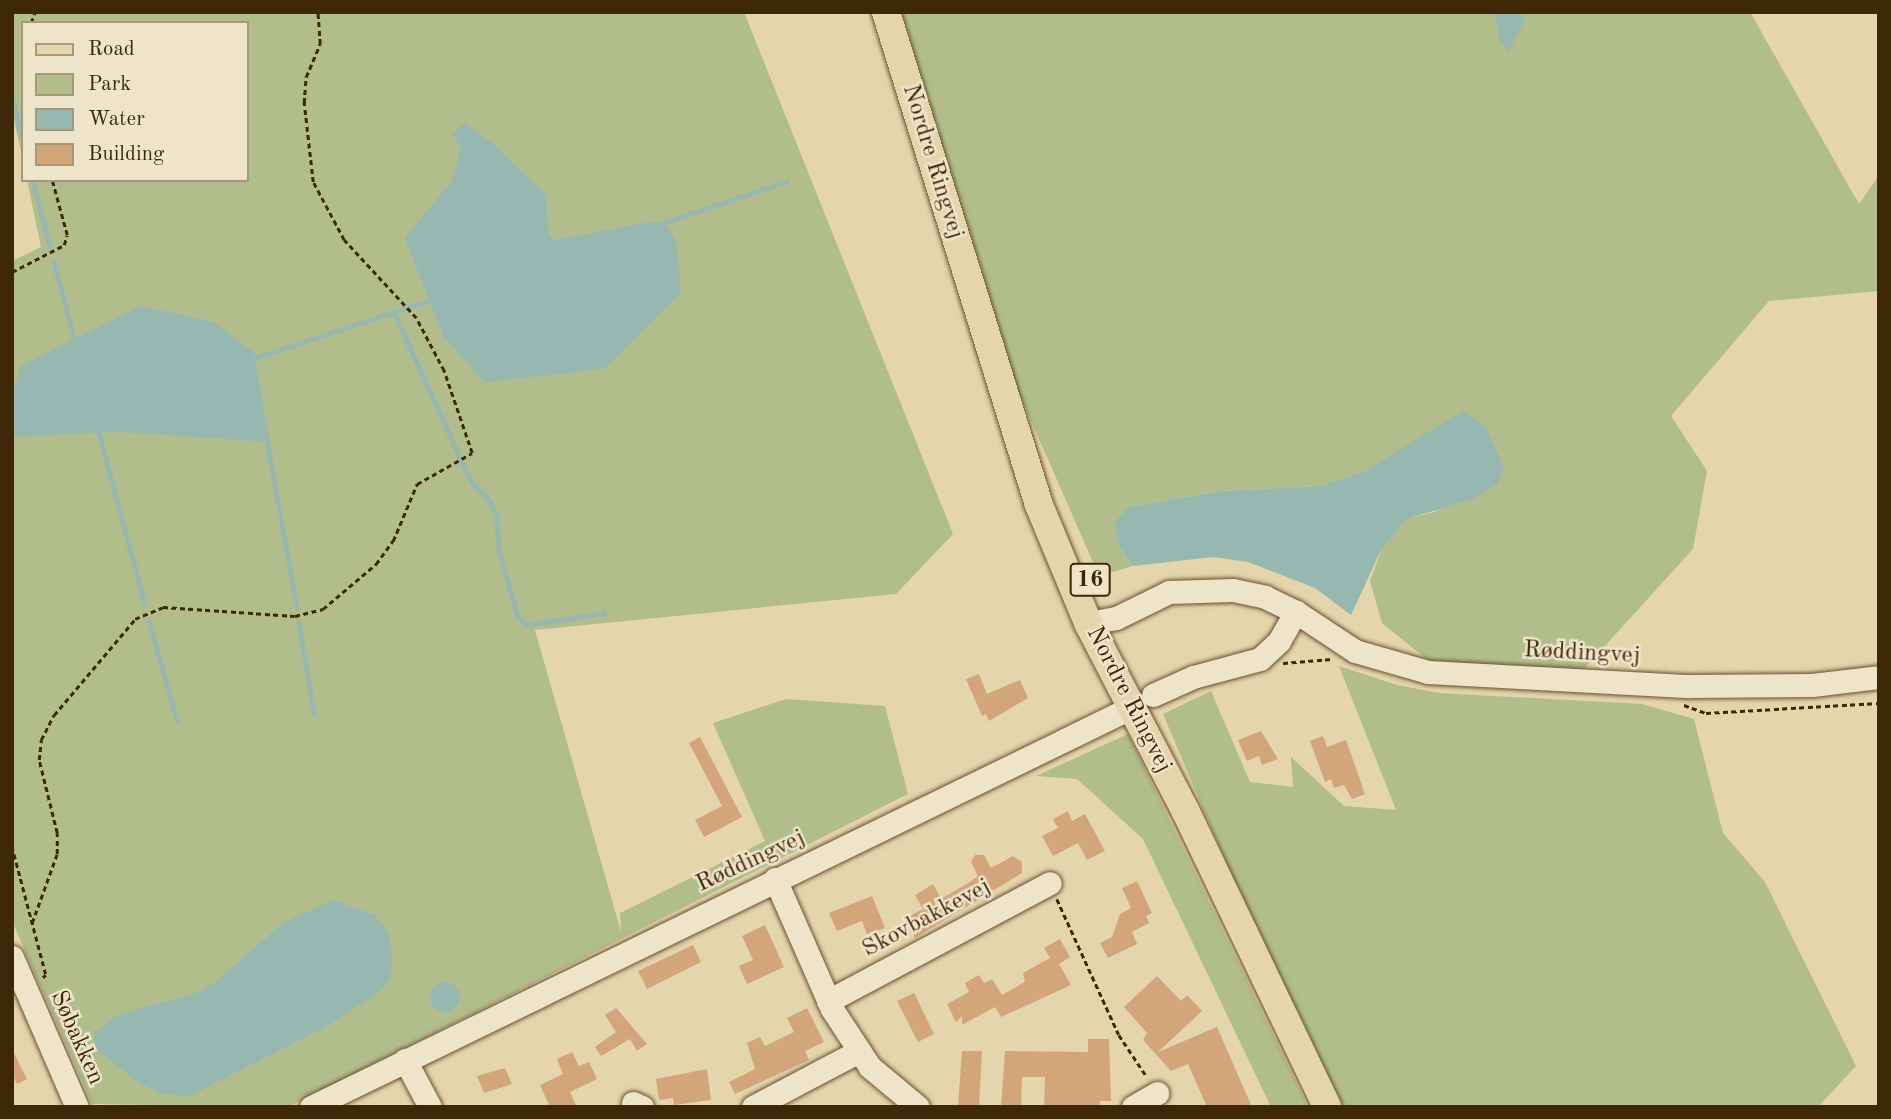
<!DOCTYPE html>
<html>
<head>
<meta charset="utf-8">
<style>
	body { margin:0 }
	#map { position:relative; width:1891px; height:1119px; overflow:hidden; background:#e5d5ac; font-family:"Old Standard TT",serif }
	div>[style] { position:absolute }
	.green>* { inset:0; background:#b1be8c }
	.water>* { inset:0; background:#97b8b0 }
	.round { border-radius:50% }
	.stream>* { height:4.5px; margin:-2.25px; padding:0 2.25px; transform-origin:2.25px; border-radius:2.25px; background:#97b8b0 }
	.building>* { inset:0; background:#d3a57b }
	.path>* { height:2.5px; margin-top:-1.25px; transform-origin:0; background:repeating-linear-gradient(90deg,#3e2706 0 5px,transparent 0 8.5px) }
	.roads { filter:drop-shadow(0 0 2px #685230) drop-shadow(0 0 2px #685230) }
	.minor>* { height:23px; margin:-11.5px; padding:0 11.5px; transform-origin:11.5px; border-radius:11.5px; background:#eee4c9 }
	.major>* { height:28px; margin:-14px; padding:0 14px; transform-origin:14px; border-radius:14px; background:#e5d5ac }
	span { translate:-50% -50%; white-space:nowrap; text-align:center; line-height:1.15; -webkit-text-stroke:5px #eee4c9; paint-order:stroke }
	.shield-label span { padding:2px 5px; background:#eee4c9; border:2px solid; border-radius:5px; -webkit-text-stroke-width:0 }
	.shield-label { font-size:23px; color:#3e2706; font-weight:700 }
	.street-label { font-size:24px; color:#3e2706 }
	.frame { position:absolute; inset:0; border:14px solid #3e2706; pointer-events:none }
	.legend { position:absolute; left:21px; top:21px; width:228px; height:161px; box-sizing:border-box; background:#eee4c9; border:2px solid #a8987b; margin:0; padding:9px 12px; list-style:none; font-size:21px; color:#3e2706 }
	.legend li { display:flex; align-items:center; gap:14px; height:35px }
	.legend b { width:35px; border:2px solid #a8987b }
</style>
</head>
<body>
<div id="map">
	<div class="green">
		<i style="clip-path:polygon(12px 12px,744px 12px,953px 534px,896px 594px,535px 630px,621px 932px,620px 913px,765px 841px,713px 723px,786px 699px,885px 706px,908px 794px,288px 1107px,92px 1104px,12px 921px,12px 261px,41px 247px,27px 180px,247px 180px,247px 23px,23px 23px,23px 160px,12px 111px)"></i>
		<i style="clip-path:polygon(901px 12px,1750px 12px,1859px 204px,1879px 175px,1879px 291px,1769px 301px,1671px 416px,1707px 471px,1693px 549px,1583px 670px,1430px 662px,1382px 623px,1370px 581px,1382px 548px,1407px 519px,1437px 511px,1395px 453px,1363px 472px,1319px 486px,1221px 491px,1130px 507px,1119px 547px,1133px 566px,1099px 576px,1011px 375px)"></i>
		<i style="clip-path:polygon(1339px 666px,1397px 685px,1439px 693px,1642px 704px,1694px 719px,1723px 833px,1765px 882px,1856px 1066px,1818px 1107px,1342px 1107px,1239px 893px,1163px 714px,1211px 691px,1250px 782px,1293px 787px,1291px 757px,1344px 806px,1396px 810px)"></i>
		<i style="clip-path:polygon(1128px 734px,1308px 1107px,1271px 1107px,1143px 839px,1077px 779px,1036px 776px)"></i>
	</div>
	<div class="water">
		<i style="clip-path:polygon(1494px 12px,1521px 12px,1525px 19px,1509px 51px,1501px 44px)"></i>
		<i style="clip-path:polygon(465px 123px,494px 144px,546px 195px,549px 235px,554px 240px,650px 222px,667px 226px,676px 241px,681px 293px,604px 369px,485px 382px,443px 336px,405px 238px,452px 181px,461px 148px,452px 133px)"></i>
		<i style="clip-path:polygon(141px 306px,213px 322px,254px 352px,270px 442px,117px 432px,12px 437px,12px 396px,21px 366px)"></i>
		<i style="clip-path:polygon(1463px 411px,1485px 426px,1504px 467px,1498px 484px,1472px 499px,1407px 519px,1382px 548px,1351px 615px,1315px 588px,1248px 562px,1213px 557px,1133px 566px,1119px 547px,1115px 522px,1129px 507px,1221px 491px,1319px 486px,1363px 472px)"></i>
		<i style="clip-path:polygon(333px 900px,375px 915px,388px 933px,393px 960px,389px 981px,371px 998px,327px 1026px,188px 1097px,160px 1093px,137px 1082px,95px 1048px,94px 1033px,117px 1015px,197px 993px,216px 982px,283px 923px)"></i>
		<i class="round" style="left:430px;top:982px;width:30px;height:30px"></i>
	</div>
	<div class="stream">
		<i style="left:12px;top:97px;width:42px;rotate:75deg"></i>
		<i style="left:33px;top:180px;width:68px;rotate:75.6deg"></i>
		<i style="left:654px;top:226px;width:140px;rotate:-18.7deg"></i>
		<i style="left:54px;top:261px;width:87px;rotate:75.3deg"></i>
		<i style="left:394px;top:312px;width:188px;rotate:65.5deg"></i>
		<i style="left:472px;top:483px;width:25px;rotate:45deg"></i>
		<i style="left:490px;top:501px;width:17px;rotate:65deg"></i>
		<i style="left:497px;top:516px;width:33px;rotate:87deg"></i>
		<i style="left:499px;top:549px;width:71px;rotate:74.4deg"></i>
		<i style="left:518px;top:617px;width:11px;rotate:45deg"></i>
		<i style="left:526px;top:625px;width:79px;rotate:-8.7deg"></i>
		<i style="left:252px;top:359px;width:191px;rotate:-18.3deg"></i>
		<i style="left:98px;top:429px;width:181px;rotate:75deg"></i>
		<i style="left:267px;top:440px;width:170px;rotate:79.8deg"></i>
		<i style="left:149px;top:620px;width:104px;rotate:74.4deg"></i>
		<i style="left:299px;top:623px;width:92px;rotate:80.6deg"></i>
	</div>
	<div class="building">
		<i style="clip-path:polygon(979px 674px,987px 694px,1020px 680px,1028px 698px,989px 721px,986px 714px,982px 716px,966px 679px)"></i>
		<i style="clip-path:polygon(1261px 731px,1278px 759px,1262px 765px,1259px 756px,1247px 761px,1238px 740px)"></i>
		<i style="clip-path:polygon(1323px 736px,1327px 747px,1346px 740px,1365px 794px,1352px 799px,1344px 785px,1334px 788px,1331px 779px,1325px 782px,1310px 741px)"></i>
		<i style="clip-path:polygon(700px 737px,742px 817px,704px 837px,695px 820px,722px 806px,689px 743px)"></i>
		<i style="clip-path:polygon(1068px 811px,1072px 821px,1085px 814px,1105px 851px,1087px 860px,1078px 843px,1053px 856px,1042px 836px,1058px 828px,1053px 819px)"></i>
		<i style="clip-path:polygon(975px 855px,984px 855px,991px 868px,1013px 856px,1022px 862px,1022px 873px,915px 938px,904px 919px,923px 909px,915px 895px,933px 884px,941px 899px,970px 882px,978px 876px,971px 862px)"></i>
		<i style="clip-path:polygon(1137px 881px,1152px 913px,1146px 916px,1149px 923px,1132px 932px,1137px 944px,1108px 958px,1100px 943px,1112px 937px,1120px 914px,1131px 908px,1122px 888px)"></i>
		<i style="clip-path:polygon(872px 896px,885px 928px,867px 935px,862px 921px,837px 931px,829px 913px)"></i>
		<i style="clip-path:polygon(765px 925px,784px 967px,747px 984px,739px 966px,753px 960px,742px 936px)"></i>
		<i style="clip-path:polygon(1060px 939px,1070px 957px,1059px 964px,1071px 985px,1001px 1017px,995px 1007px,962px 1025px,962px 1016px,956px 1022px,947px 1004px,969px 992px,965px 983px,979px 975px,984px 983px,992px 979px,1002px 995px,1025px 982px,1023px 973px,1050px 958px,1044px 948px)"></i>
		<i style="clip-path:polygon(693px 945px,701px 962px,647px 989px,638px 971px)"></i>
		<i style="clip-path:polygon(1157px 976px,1181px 1001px,1187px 995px,1202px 1011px,1158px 1052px,1217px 1027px,1252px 1107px,1207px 1107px,1188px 1064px,1171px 1071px,1143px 1040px,1147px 1033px,1124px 1007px)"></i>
		<i style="clip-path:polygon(914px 993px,934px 1034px,918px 1042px,897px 1001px)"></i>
		<i style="clip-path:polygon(616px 1008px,647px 1044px,637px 1051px,630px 1039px,601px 1056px,595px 1047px,616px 1032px,605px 1015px)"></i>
		<i style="clip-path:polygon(807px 1008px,824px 1042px,805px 1051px,809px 1060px,735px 1094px,729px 1082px,755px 1069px,747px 1043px,760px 1037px,765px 1046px,794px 1032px,787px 1018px)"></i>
		<i style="clip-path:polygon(1088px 1039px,1109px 1039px,1111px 1101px,1100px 1101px,1100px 1107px,1044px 1107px,1045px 1077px,1022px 1077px,1021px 1107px,1001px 1107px,1005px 1051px,1088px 1052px)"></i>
		<i style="clip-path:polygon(12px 1049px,27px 1079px,17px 1084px,12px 1074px)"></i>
		<i style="clip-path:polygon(962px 1051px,982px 1051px,979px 1107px,958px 1107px)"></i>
		<i style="clip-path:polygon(572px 1052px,579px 1066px,589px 1062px,597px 1079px,570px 1092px,577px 1107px,550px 1107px,540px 1085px,563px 1074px,557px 1059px)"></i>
		<i style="clip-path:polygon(505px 1068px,512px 1084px,484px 1093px,477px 1076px)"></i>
		<i style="clip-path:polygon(707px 1069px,711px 1100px,674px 1105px,673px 1098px,659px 1100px,656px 1079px)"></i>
	</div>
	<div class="path">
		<i style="left:31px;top:23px;width:12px;rotate:-70deg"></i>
		<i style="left:23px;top:42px;width:26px;rotate:90deg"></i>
		<i style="left:12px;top:272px;width:59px;rotate:-27.4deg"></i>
		<i style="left:64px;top:245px;width:10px;rotate:-73deg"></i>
		<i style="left:67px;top:235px;width:57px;rotate:-105.3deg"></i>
		<i style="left:1283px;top:663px;width:49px;rotate:-4.7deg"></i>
		<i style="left:1684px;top:705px;width:23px;rotate:20deg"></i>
		<i style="left:1706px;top:713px;width:173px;rotate:-3.3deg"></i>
		<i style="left:12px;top:846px;width:133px;rotate:75.2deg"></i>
		<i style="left:46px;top:975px;width:4px;rotate:135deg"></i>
		<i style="left:1057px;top:899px;width:149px;rotate:65.5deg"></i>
		<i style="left:1119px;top:1035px;width:50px;rotate:56.3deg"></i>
		<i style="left:32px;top:923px;width:73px;rotate:-70.1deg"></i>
		<i style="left:57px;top:854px;width:21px;rotate:-90deg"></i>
		<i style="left:57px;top:833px;width:75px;rotate:-103.9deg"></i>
		<i style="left:39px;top:760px;width:20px;rotate:-84deg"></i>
		<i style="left:41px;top:740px;width:28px;rotate:-63deg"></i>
		<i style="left:54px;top:715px;width:126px;rotate:-49.8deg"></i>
		<i style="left:135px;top:619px;width:30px;rotate:-23deg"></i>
		<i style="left:163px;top:607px;width:132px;rotate:3.9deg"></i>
		<i style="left:295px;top:616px;width:29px;rotate:-14deg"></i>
		<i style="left:323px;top:609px;width:70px;rotate:-40.3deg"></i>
		<i style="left:376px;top:564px;width:29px;rotate:-54deg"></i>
		<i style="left:393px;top:541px;width:62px;rotate:-67.2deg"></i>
		<i style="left:417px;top:484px;width:63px;rotate:-29.4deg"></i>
		<i style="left:472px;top:453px;width:87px;rotate:-108.9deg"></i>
		<i style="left:444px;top:371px;width:60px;rotate:-117.8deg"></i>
		<i style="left:416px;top:318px;width:106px;rotate:-132.7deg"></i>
		<i style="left:344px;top:240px;width:66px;rotate:-118.1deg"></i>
		<i style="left:313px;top:182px;width:80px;rotate:-96.5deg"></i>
		<i style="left:304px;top:103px;width:26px;rotate:-86deg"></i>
		<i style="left:306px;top:77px;width:36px;rotate:-67deg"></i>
		<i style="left:320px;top:44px;width:32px;rotate:-94deg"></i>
	</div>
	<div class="roads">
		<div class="minor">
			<i style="left:1088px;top:623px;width:28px;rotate:-10deg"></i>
			<i style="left:1116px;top:618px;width:59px;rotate:-26.1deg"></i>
			<i style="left:1169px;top:592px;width:64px;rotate:-1.8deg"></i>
			<i style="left:1233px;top:590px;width:33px;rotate:12deg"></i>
			<i style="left:1265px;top:597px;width:34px;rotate:26deg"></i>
			<i style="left:1296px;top:612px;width:71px;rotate:33.5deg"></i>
			<i style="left:1355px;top:651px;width:76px;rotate:16deg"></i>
			<i style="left:1428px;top:672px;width:262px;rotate:3.1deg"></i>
			<i style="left:1690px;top:686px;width:122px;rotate:-0.5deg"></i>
			<i style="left:1812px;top:685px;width:67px;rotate:-6.8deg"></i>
			<i style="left:1153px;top:695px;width:44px;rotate:-24.2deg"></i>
			<i style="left:1193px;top:677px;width:69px;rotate:-15deg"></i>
			<i style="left:1260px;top:659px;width:26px;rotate:-43deg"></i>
			<i style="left:1279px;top:641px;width:34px;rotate:-60deg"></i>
			<i style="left:775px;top:879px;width:142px;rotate:66.3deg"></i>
			<i style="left:832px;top:1009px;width:69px;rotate:56.8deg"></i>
			<i style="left:870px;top:1067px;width:62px;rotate:39.8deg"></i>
			<i style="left:12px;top:957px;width:163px;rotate:66.6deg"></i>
			<i style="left:828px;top:1001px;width:251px;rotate:-28deg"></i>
			<i style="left:405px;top:1060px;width:53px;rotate:62deg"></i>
			<i style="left:633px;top:1103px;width:10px;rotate:24deg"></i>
			<i style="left:311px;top:1107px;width:900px;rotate:-25.97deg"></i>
			<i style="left:753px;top:1107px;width:120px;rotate:-27.8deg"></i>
			<i style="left:1133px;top:1107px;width:28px;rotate:-30deg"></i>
		</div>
		<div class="major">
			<i style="left:886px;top:12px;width:516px;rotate:72.76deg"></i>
			<i style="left:1039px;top:505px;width:128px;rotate:67.4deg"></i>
			<i style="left:1088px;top:623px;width:211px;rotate:62.6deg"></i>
			<i style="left:1185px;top:810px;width:329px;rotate:64.4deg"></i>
		</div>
	</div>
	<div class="shield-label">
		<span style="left:1090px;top:580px">16</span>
	</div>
	<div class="street-label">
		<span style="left:932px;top:162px;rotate:73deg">Nordre Ringvej</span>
		<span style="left:1582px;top:654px;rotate:3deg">Røddingvej</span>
		<span style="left:1128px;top:700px;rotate:63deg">Nordre Ringvej</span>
		<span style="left:751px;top:862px;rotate:-25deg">Røddingvej</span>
		<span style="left:927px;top:919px;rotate:-28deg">Skovbakkevej</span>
		<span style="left:76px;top:1038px;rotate:66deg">Søbakken</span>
	</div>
	<div class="frame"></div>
	<ul class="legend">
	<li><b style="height:9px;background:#e5d5ac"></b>Road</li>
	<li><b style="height:19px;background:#b1be8c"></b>Park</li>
	<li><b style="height:19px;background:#97b8b0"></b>Water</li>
	<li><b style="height:19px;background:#d3a57b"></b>Building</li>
	</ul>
</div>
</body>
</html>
